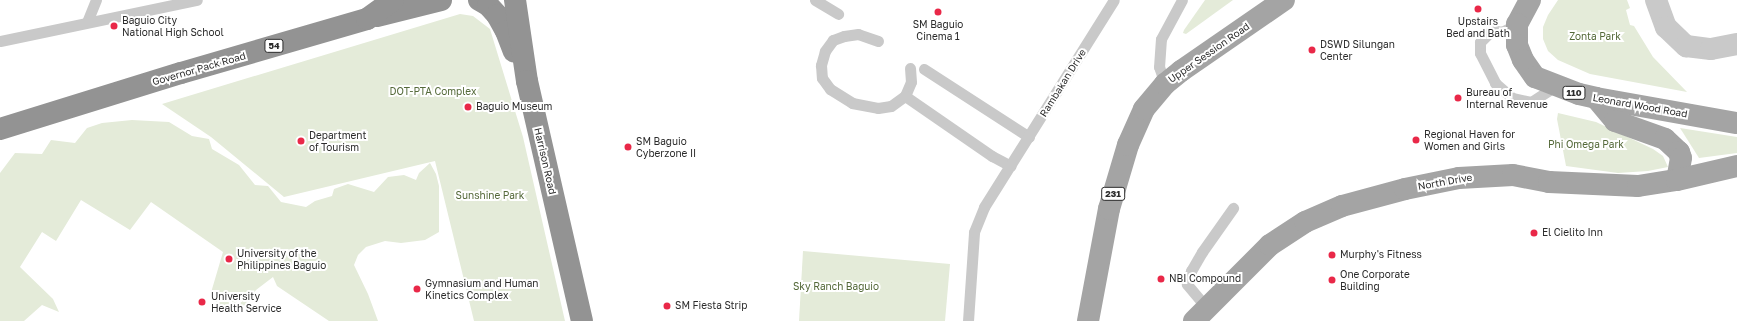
<!DOCTYPE html>
<html>
<head>
<meta charset="utf-8">
<style>
	body { margin:0 }
	#map { position:relative; width:1737px; height:321px; overflow:hidden; background:#fff; font-family:"Golos Text",sans-serif }
	div>[style] { position:absolute }
	.green>* { inset:0; background:#e4ebd9 }
	.lane>* { height:11px; margin:-5.5px; padding:0 5.5px; transform-origin:5.5px; border-radius:5.5px; background:#c9c9c9 }
	.street>* { height:22px; margin:-11px; padding:0 11px; transform-origin:11px; border-radius:11px; background:#c9c9c9 }
	.primary>* { height:22px; margin:-11px; padding:0 11px; transform-origin:11px; border-radius:11px; background:#a4a4a4 }
	.highway>* { height:22px; margin:-11px; padding:0 11px; transform-origin:11px; border-radius:11px; background:#939393 }
	.dots>* { width:11px; height:11px; translate:-50% -50%; box-sizing:border-box; border:2px solid #fff; border-radius:50% }
	span { translate:-50% -50%; white-space:nowrap; text-align:center; line-height:1.15; -webkit-text-stroke:4px #fff; paint-order:stroke }
	.shield-label span { padding:1px 3px; background:#fff; border:1px solid; border-radius:3px; -webkit-text-stroke-width:0 }
	.shield-label { font-size:9px; color:#2c2c2c; font-weight:700 }
	.poi-label { font-size:10px; color:#2c2c2c }
	.left { translate:0 -50%; text-align:left }
	.park-label { font-size:10px; color:#546939 }
	.street-label { font-size:10px; color:#2c2c2c }
</style>
</head>
<body>
<div id="map">
	<div class="green">
		<i style="clip-path:polygon(1205px 0,1233px 0,1186px 34px,1183px 33px,1184px 30px)"></i>
		<i style="clip-path:polygon(1558px 0,1627px 0,1630px 8px,1626px 10px,1630px 25px,1634px 26px,1653px 57px,1687px 92px,1590px 74px,1558px 60px,1548px 51px,1543px 39px,1543px 27px,1548px 15px)"></i>
		<i style="clip-path:polygon(460px 14px,473px 16px,490px 29px,523px 137px,565px 321px,474px 321px,435px 161px,284px 197px,211px 137px,162px 104px)"></i>
		<i style="clip-path:polygon(1558px 113px,1596px 122px,1653px 149px,1663px 156px,1668px 167px,1648px 171px,1618px 173px,1566px 166px,1557px 119px)"></i>
		<i style="clip-path:polygon(132px 120px,169px 122px,192px 136px,209px 139px,212px 149px,239px 165px,255px 185px,268px 186px,281px 202px,306px 207px,315px 201px,332px 196px,334px 189px,348px 184px,374px 192px,388px 177px,404px 175px,416px 180px,419px 173px,430px 163px,436px 174px,439px 186px,439px 232px,425px 240px,401px 243px,385px 241px,366px 247px,358px 255px,354px 265px,368px 294px,378px 321px,329px 321px,277px 286px,273px 277px,256px 290px,241px 310px,222px 309px,210px 296px,223px 252px,151px 202px,130px 230px,81px 200px,56px 241px,42px 232px,20px 267px,53px 299px,59px 312px,42px 305px,24px 321px,0 321px,0 173px,15px 153px,42px 154px,51px 140px,75px 143px,87px 128px,102px 123px)"></i>
		<i style="clip-path:polygon(1680px 128px,1737px 137px,1737px 153px,1699px 158px)"></i>
		<i style="clip-path:polygon(803px 251px,950px 264px,945px 321px,799px 321px)"></i>
	</div>
	<div class="lane">
		<i style="left:815px;top:0;width:27px;rotate:31deg"></i>
		<i style="left:87px;top:22px;width:24px;rotate:-68deg"></i>
		<i style="left:1517px;top:24px;width:17px;rotate:152deg"></i>
		<i style="left:1502px;top:32px;width:10px;rotate:-169deg"></i>
		<i style="left:1492px;top:30px;width:17px;rotate:135deg"></i>
		<i style="left:1480px;top:42px;width:11px;rotate:90deg"></i>
		<i style="left:1480px;top:53px;width:34px;rotate:63deg"></i>
		<i style="left:1495px;top:83px;width:23px;rotate:41deg"></i>
		<i style="left:1512px;top:98px;width:19px;rotate:12deg"></i>
		<i style="left:1531px;top:102px;width:31px;rotate:-33deg"></i>
		<i style="left:0;top:41px;width:201px;rotate:-11.8deg"></i>
		<i style="left:878px;top:41px;width:21px;rotate:-161deg"></i>
		<i style="left:858px;top:34px;width:14px;rotate:172deg"></i>
		<i style="left:844px;top:36px;width:12px;rotate:160deg"></i>
		<i style="left:833px;top:40px;width:14px;rotate:126deg"></i>
		<i style="left:825px;top:51px;width:15px;rotate:106deg"></i>
		<i style="left:821px;top:65px;width:13px;rotate:86deg"></i>
		<i style="left:822px;top:78px;width:14px;rotate:54deg"></i>
		<i style="left:830px;top:89px;width:26px;rotate:32deg"></i>
		<i style="left:852px;top:103px;width:26px;rotate:11deg"></i>
		<i style="left:878px;top:108px;width:13px;rotate:-9deg"></i>
		<i style="left:891px;top:106px;width:17px;rotate:-36deg"></i>
		<i style="left:905px;top:96px;width:15px;rotate:-67deg"></i>
		<i style="left:911px;top:82px;width:14px;rotate:-94deg"></i>
		<i style="left:924px;top:69px;width:125px;rotate:32.9deg"></i>
		<i style="left:1165px;top:84px;width:18px;rotate:-109deg"></i>
		<i style="left:1159px;top:67px;width:28px;rotate:-86deg"></i>
		<i style="left:1161px;top:39px;width:44px;rotate:-61.7deg"></i>
		<i style="left:905px;top:96px;width:106px;rotate:34.6deg"></i>
		<i style="left:992px;top:156px;width:21px;rotate:28deg"></i>
		<i style="left:1206px;top:307px;width:30px;rotate:-130deg"></i>
		<i style="left:1187px;top:284px;width:14px;rotate:-73deg"></i>
		<i style="left:1191px;top:271px;width:22px;rotate:-60deg"></i>
		<i style="left:1202px;top:252px;width:54px;rotate:-54.8deg"></i>
		<i style="left:968px;top:321px;width:89px;rotate:-86.1deg"></i>
		<i style="left:974px;top:232px;width:27px;rotate:-68deg"></i>
		<i style="left:984px;top:207px;width:244px;rotate:-57.9deg"></i>
	</div>
	<div class="street">
		<i style="left:1656px;top:0;width:29px;rotate:70deg"></i>
		<i style="left:1666px;top:27px;width:28px;rotate:44deg"></i>
		<i style="left:1686px;top:46px;width:25px;rotate:7deg"></i>
		<i style="left:1711px;top:49px;width:26px;rotate:-11deg"></i>
	</div>
	<div class="primary">
		<i style="left:1530px;top:0;width:27px;rotate:118deg"></i>
		<i style="left:1517px;top:24px;width:21px;rotate:90deg"></i>
		<i style="left:1517px;top:45px;width:16px;rotate:68deg"></i>
		<i style="left:1523px;top:60px;width:21px;rotate:55deg"></i>
		<i style="left:1535px;top:77px;width:47px;rotate:21.1deg"></i>
		<i style="left:1579px;top:94px;width:17px;rotate:13deg"></i>
		<i style="left:1596px;top:98px;width:143px;rotate:10.1deg"></i>
		<i style="left:1596px;top:98px;width:30px;rotate:50deg"></i>
		<i style="left:1615px;top:121px;width:53px;rotate:19.8deg"></i>
		<i style="left:1665px;top:139px;width:19px;rotate:43deg"></i>
		<i style="left:1679px;top:152px;width:6px;rotate:72deg"></i>
		<i style="left:1681px;top:158px;width:22px;rotate:100deg"></i>
		<i style="left:1088px;top:321px;width:114px;rotate:-79.4deg"></i>
		<i style="left:1109px;top:209px;width:67px;rotate:-73.5deg"></i>
		<i style="left:1128px;top:145px;width:39px;rotate:-66deg"></i>
		<i style="left:1144px;top:109px;width:33px;rotate:-50deg"></i>
		<i style="left:1165px;top:84px;width:21px;rotate:-39deg"></i>
		<i style="left:1181px;top:71px;width:125px;rotate:-34.6deg"></i>
		<i style="left:1194px;top:321px;width:107px;rotate:-45deg"></i>
		<i style="left:1270px;top:245px;width:42px;rotate:-33.3deg"></i>
		<i style="left:1305px;top:222px;width:40px;rotate:-23.4deg"></i>
		<i style="left:1342px;top:206px;width:65px;rotate:-15.1deg"></i>
		<i style="left:1405px;top:189px;width:55px;rotate:-11.5deg"></i>
		<i style="left:1459px;top:178px;width:54px;rotate:-3.2deg"></i>
		<i style="left:1513px;top:175px;width:37px;rotate:11deg"></i>
		<i style="left:1549px;top:182px;width:89px;rotate:2.6deg"></i>
		<i style="left:1638px;top:186px;width:39px;rotate:-9deg"></i>
		<i style="left:1677px;top:180px;width:62px;rotate:-13.1deg"></i>
	</div>
	<div class="highway">
		<i style="left:479px;top:0;width:10px;rotate:29deg"></i>
		<i style="left:488px;top:5px;width:13px;rotate:48deg"></i>
		<i style="left:497px;top:15px;width:18px;rotate:61deg"></i>
		<i style="left:506px;top:31px;width:22px;rotate:69deg"></i>
		<i style="left:515px;top:0;width:82px;rotate:81.6deg"></i>
		<i style="left:527px;top:81px;width:246px;rotate:77.1deg"></i>
		<i style="left:377px;top:16px;width:66px;rotate:-14deg"></i>
		<i style="left:0;top:129px;width:189px;rotate:-17.2deg"></i>
		<i style="left:181px;top:73px;width:194px;rotate:-16.2deg"></i>
		<i style="left:367px;top:19px;width:32px;rotate:-36deg"></i>
	</div>
	<div class="dots">
		<i style="left:1478px;top:9px;background:#e92848"></i>
		<i style="left:938px;top:12px;background:#e92848"></i>
		<i style="left:114px;top:26px;background:#e92848"></i>
		<i style="left:1312px;top:50px;background:#e92848"></i>
		<i style="left:1458px;top:98px;background:#e92848"></i>
		<i style="left:468px;top:107px;background:#e92848"></i>
		<i style="left:1416px;top:140px;background:#e92848"></i>
		<i style="left:301px;top:141px;background:#e92848"></i>
		<i style="left:628px;top:147px;background:#e92848"></i>
		<i style="left:1534px;top:233px;background:#e92848"></i>
		<i style="left:1332px;top:255px;background:#e92848"></i>
		<i style="left:229px;top:259px;background:#e92848"></i>
		<i style="left:1161px;top:279px;background:#e92848"></i>
		<i style="left:1332px;top:280px;background:#e92848"></i>
		<i style="left:417px;top:289px;background:#e92848"></i>
		<i style="left:202px;top:302px;background:#e92848"></i>
		<i style="left:667px;top:306px;background:#e92848"></i>
	</div>
	<div class="shield-label">
		<span style="left:274px;top:46px">54</span>
		<span style="left:1574px;top:93px">110</span>
		<span style="left:1113px;top:194px">231</span>
	</div>
	<div class="poi-label">
		<span class="left" style="left:122px;top:26px">Baguio City<br>National High School</span>
		<span style="left:1478px;top:27px">Upstairs<br>Bed and Bath</span>
		<span style="left:938px;top:30px">SM Baguio<br>Cinema 1</span>
		<span class="left" style="left:1320px;top:50px">DSWD Silungan<br>Center</span>
		<span class="left" style="left:1466px;top:98px">Bureau of<br>Internal Revenue</span>
		<span class="left" style="left:476px;top:107px">Baguio Museum</span>
		<span class="left" style="left:1424px;top:140px">Regional Haven for<br>Women and Girls</span>
		<span class="left" style="left:309px;top:141px">Department<br>of Tourism</span>
		<span class="left" style="left:636px;top:147px">SM Baguio<br>Cyberzone II</span>
		<span class="left" style="left:1542px;top:233px">El Cielito Inn</span>
		<span class="left" style="left:237px;top:259px">University of the<br>Philippines Baguio</span>
		<span class="left" style="left:1340px;top:255px">Murphy's Fitness</span>
		<span class="left" style="left:1340px;top:280px">One Corporate<br>Building</span>
		<span class="left" style="left:1169px;top:279px">NBI Compound</span>
		<span class="left" style="left:425px;top:289px">Gymnasium and Human<br>Kinetics Complex</span>
		<span class="left" style="left:211px;top:302px">University<br>Health Service</span>
		<span class="left" style="left:675px;top:306px">SM Fiesta Strip</span>
	</div>
	<div class="park-label">
		<span style="left:1595px;top:37px">Zonta Park</span>
		<span style="left:433px;top:92px">DOT-PTA Complex</span>
		<span style="left:1586px;top:145px">Phi Omega Park</span>
		<span style="left:490px;top:196px">Sunshine Park</span>
		<span style="left:836px;top:287px">Sky Ranch Baguio</span>
	</div>
	<div class="street-label">
		<span style="left:1209px;top:53px;rotate:-35deg">Upper Session Road</span>
		<span style="left:199px;top:69px;rotate:-16deg">Governor Pack Road</span>
		<span style="left:1063px;top:83px;rotate:-58deg">Rambakan Drive</span>
		<span style="left:1640px;top:106px;rotate:10deg">Leonard Wood Road</span>
		<span style="left:545px;top:161px;rotate:77deg">Harrison Road</span>
		<span style="left:1445px;top:182px;rotate:-10deg">North Drive</span>
	</div>
</div>
</body>
</html>
